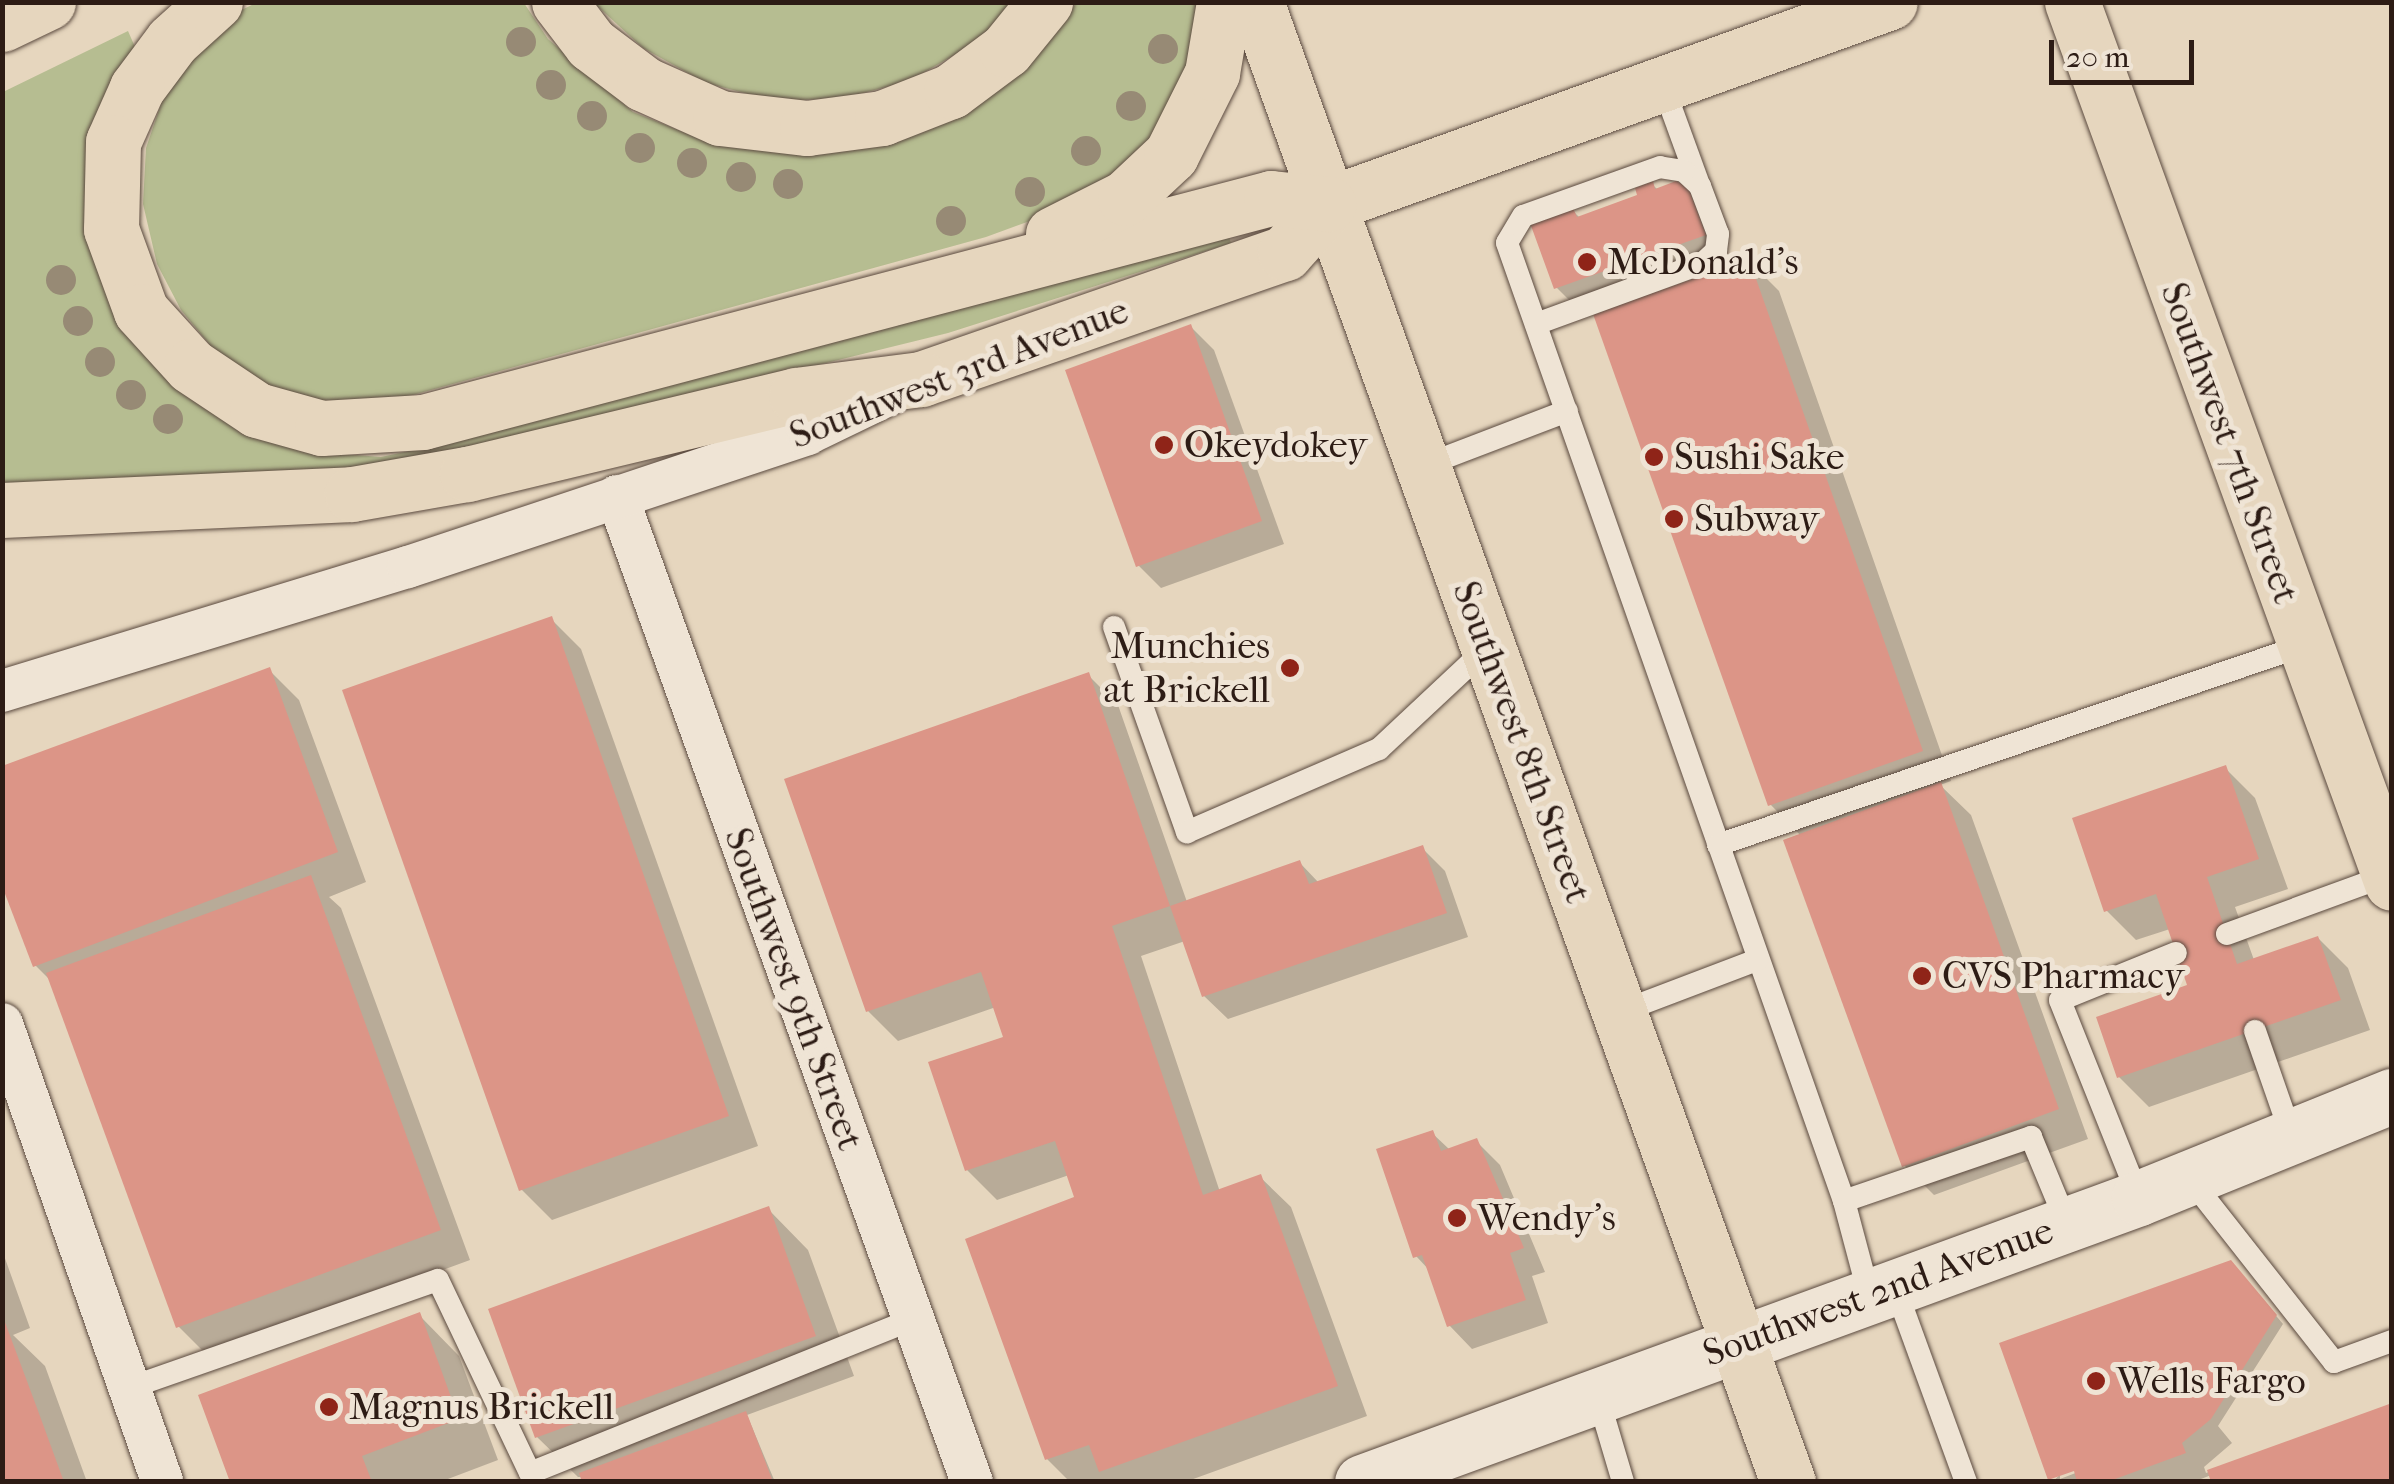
<!DOCTYPE html>
<html>
<head>
<meta charset="utf-8">
<style>
	body { margin:0 }
	#map { position:relative; width:2394px; height:1484px; overflow:hidden; background:#e6d6be; font-family:"IM FELL French Canon",serif }
	div>[style] { position:absolute }
	.green>* { inset:0; background:#b6bd91 }
	.shadow>* { inset:0; background:#0003 }
	.building>* { inset:0; background:#dc9587 }
	.roads { filter:drop-shadow(0 0 2px #5b4a3f) drop-shadow(0 0 2px #5b4a3f) }
	.service>* { height:22px; margin:-11px; padding:0 11px; transform-origin:11px; border-radius:11px; background:#efe4d5 }
	.minor>* { height:42px; margin:-21px; padding:0 21px; transform-origin:21px; border-radius:21px; background:#efe4d5 }
	.tertiary>* { height:55px; margin:-27.5px; padding:0 27.5px; transform-origin:27.5px; border-radius:27.5px; background:#efe4d5 }
	.primary>* { height:55px; margin:-27.5px; padding:0 27.5px; transform-origin:27.5px; border-radius:27.5px; background:#e6d6be }
	.motorway>* { height:55px; margin:-27.5px; padding:0 27.5px; transform-origin:27.5px; border-radius:27.5px; background:#e6d6be }
	.trees>* { width:30px; height:30px; margin:-15px; border-radius:50%; background:#978a75 }
	.dots>* { width:28px; height:28px; translate:-50% -50%; box-sizing:border-box; border:5px solid #efe4d5; border-radius:50% }
	span { translate:-50% -50%; white-space:nowrap; text-align:center; line-height:1.15; -webkit-text-stroke:10px #efe4d5; paint-order:stroke }
	.poi-label { font-size:38px; color:#2d1c15 }
	.left { translate:0 -50%; text-align:left }
	.right { translate:-100% -50%; text-align:right }
	.street-label { font-size:38px; color:#2d1c15 }
	.frame { position:absolute; inset:0; border:5px solid #2d1c15; pointer-events:none }
	.scale { position:absolute; left:2049px; top:40px; width:145px; height:45px; box-sizing:border-box; border:5px solid #2d1c15; border-top:0; padding-left:12px; font-size:30px; line-height:35px; white-space:nowrap; color:#2d1c15; -webkit-text-stroke:8px #efe4d5; paint-order:stroke }
</style>
</head>
<body>
<div id="map">
	<div class="green">
		<i style="clip-path:polygon(256px 3px,524px 3px,548px 39px,633px 112px,711px 143px,785px 153px,1060px 27px,1076px 3px,1200px 3px,1200px 33px,1165px 128px,1093px 198px,986px 237px,380px 404px,317px 401px,263px 385px,219px 356px,181px 310px,157px 264px,143px 204px,146px 148px,162px 101px,187px 58px,231px 15px)"></i>
		<i style="clip-path:polygon(594px 3px,1015px 3px,977px 42px,909px 81px,844px 98px,776px 101px,706px 83px,643px 48px)"></i>
		<i style="clip-path:polygon(128px 31px,135px 47px,102px 276px,318px 452px,381px 457px,461px 440px,1226px 228px,1231px 243px,948px 333px,465px 452px,356px 469px,3px 486px,3px 92px)"></i>
	</div>
	<div class="shadow">
		<i style="clip-path:polygon(1652px 184px,1658px 190px,1687px 189px,1711px 213px,1728px 258px,1580px 311px,1557px 288px,1573px 211px,1581px 219px,1640px 197px)"></i>
		<i style="clip-path:polygon(1749px 261px,1779px 291px,1951px 781px,1940px 785px,1971px 815px,2088px 1139px,1934px 1195px,1904px 1165px,1801px 836px,1770px 804px)"></i>
		<i style="clip-path:polygon(1191px 327px,1214px 350px,1284px 544px,1161px 588px,1138px 565px)"></i>
		<i style="clip-path:polygon(551px 619px,581px 649px,758px 1146px,552px 1220px,522px 1190px)"></i>
		<i style="clip-path:polygon(269px 670px,299px 700px,366px 882px,329px 897px,341px 908px,470px 1260px,208px 1356px,178px 1326px,52px 982px,35px 965px)"></i>
		<i style="clip-path:polygon(1088px 675px,1118px 705px,1187px 902px,1300px 863px,1319px 883px,1422px 848px,1445px 871px,1468px 937px,1228px 1019px,1204px 996px,1185px 941px,1141px 956px,1220px 1192px,1260px 1177px,1291px 1207px,1367px 1416px,1185px 1482px,1070px 1482px,1047px 1459px,1077px 1198px,1069px 1175px,997px 1200px,967px 1170px,1006px 1038px,996px 1007px,898px 1041px,868px 1011px)"></i>
		<i style="clip-path:polygon(2225px 768px,2255px 798px,2288px 889px,2235px 907px,2254px 960px,2318px 938px,2348px 968px,2370px 1030px,2149px 1107px,2119px 1077px,2190px 987px,2170px 929px,2136px 940px,2106px 910px)"></i>
		<i style="clip-path:polygon(1432px 1133px,1450px 1150px,1476px 1141px,1500px 1165px,1545px 1272px,1532px 1276px,1548px 1323px,1472px 1349px,1449px 1325px,1431px 1272px,1416px 1256px)"></i>
		<i style="clip-path:polygon(768px 1209px,808px 1250px,854px 1376px,747px 1415px,775px 1482px,578px 1477px,537px 1437px)"></i>
		<i style="clip-path:polygon(2px 1250px,30px 1328px,13px 1335px,45px 1366px,87px 1482px,2px 1482px)"></i>
		<i style="clip-path:polygon(evenodd,2238px 1271px,2283px 1324px,2218px 1426px,2232px 1443px,2204px 1467px,2206px 1473px,2392px 1406px,2193px 1482px,2053px 1482px,2238px 1271px,2085px 1465px,2086px 1469px,2060px 1479px,2060px 1473px,2085px 1465px)"></i>
		<i style="clip-path:polygon(419px 1315px,459px 1356px,498px 1460px,440px 1482px,233px 1482px)"></i>
	</div>
	<div class="building">
		<i style="clip-path:polygon(1653px 181px,1655px 189px,1676px 181px,1688px 187px,1706px 235px,1554px 289px,1530px 223px,1573px 208px,1577px 217px,1637px 195px,1635px 188px)"></i>
		<i style="clip-path:polygon(1749px 259px,1923px 751px,1768px 806px,1593px 314px)"></i>
		<i style="clip-path:polygon(1191px 324px,1262px 521px,1136px 567px,1065px 370px)"></i>
		<i style="clip-path:polygon(552px 616px,729px 1116px,519px 1191px,342px 690px)"></i>
		<i style="clip-path:polygon(270px 667px,338px 852px,33px 967px,2px 886px,2px 766px)"></i>
		<i style="clip-path:polygon(1089px 672px,1170px 906px,1300px 860px,1309px 884px,1423px 845px,1447px 913px,1202px 997px,1170px 906px,1112px 926px,1203px 1195px,1261px 1174px,1338px 1386px,1099px 1472px,1089px 1445px,1045px 1460px,965px 1239px,1074px 1197px,1055px 1141px,965px 1171px,928px 1062px,1003px 1037px,981px 972px,866px 1012px,784px 779px)"></i>
		<i style="clip-path:polygon(2226px 765px,2259px 859px,2207px 877px,2237px 964px,2318px 936px,2341px 1000px,2117px 1078px,2096px 1017px,2187px 985px,2156px 894px,2104px 912px,2072px 818px)"></i>
		<i style="clip-path:polygon(1941px 782px,2059px 1109px,1902px 1167px,1783px 840px)"></i>
		<i style="clip-path:polygon(311px 875px,441px 1230px,176px 1328px,46px 973px)"></i>
		<i style="clip-path:polygon(1433px 1130px,1441px 1151px,1477px 1138px,1524px 1248px,1510px 1253px,1526px 1300px,1447px 1327px,1422px 1255px,1413px 1258px,1376px 1149px)"></i>
		<i style="clip-path:polygon(769px 1206px,816px 1336px,535px 1438px,488px 1309px)"></i>
		<i style="clip-path:polygon(2231px 1260px,2277px 1315px,2211px 1419px,2182px 1443px,2186px 1453px,2107px 1482px,2077px 1482px,2074px 1471px,2048px 1480px,1999px 1343px)"></i>
		<i style="clip-path:polygon(420px 1312px,459px 1419px,362px 1456px,372px 1482px,230px 1482px,198px 1395px)"></i>
		<i style="clip-path:polygon(3px 1317px,37px 1408px,64px 1482px,2px 1482px)"></i>
		<i style="clip-path:polygon(2392px 1403px,2392px 1482px,2211px 1482px,2207px 1470px)"></i>
		<i style="clip-path:polygon(746px 1411px,773px 1482px,582px 1482px,579px 1473px)"></i>
	</div>
	<div class="roads">
		<div class="service">
			<i style="left:1662px;top:83px;width:105px;rotate:70deg"></i>
			<i style="left:1536px;top:324px;width:178px;rotate:-20.1deg"></i>
			<i style="left:1703px;top:263px;width:18px;rotate:-43deg"></i>
			<i style="left:1716px;top:251px;width:17px;rotate:-83deg"></i>
			<i style="left:1718px;top:234px;width:51px;rotate:-110.6deg"></i>
			<i style="left:1700px;top:186px;width:22px;rotate:-137deg"></i>
			<i style="left:1684px;top:171px;width:24px;rotate:-171deg"></i>
			<i style="left:1660px;top:167px;width:145px;rotate:160.3deg"></i>
			<i style="left:1523px;top:216px;width:31px;rotate:121deg"></i>
			<i style="left:1507px;top:243px;width:1016px;rotate:70.62deg"></i>
			<i style="left:1844px;top:1201px;width:97px;rotate:75.1deg"></i>
			<i style="left:1423px;top:466px;width:154px;rotate:-20.9deg"></i>
			<i style="left:1114px;top:627px;width:218px;rotate:70.4deg"></i>
			<i style="left:1187px;top:832px;width:209px;rotate:-23.4deg"></i>
			<i style="left:1379px;top:749px;width:148px;rotate:-43.1deg"></i>
			<i style="left:1718px;top:845px;width:617px;rotate:-18.82deg"></i>
			<i style="left:2227px;top:934px;width:171px;rotate:-20.1deg"></i>
			<i style="left:1620px;top:1012px;width:147px;rotate:-20.8deg"></i>
			<i style="left:2255px;top:1031px;width:112px;rotate:70.8deg"></i>
			<i style="left:2190px;top:1179px;width:233px;rotate:51.8deg"></i>
			<i style="left:2334px;top:1362px;width:62px;rotate:-19.9deg"></i>
			<i style="left:2139px;top:1198px;width:213px;rotate:-111.8deg"></i>
			<i style="left:2060px;top:1000px;width:125px;rotate:-22.1deg"></i>
			<i style="left:1844px;top:1201px;width:198px;rotate:-18.9deg"></i>
			<i style="left:2031px;top:1137px;width:94px;rotate:67.5deg"></i>
			<i style="left:1895px;top:1287px;width:208px;rotate:70deg"></i>
			<i style="left:129px;top:1388px;width:327px;rotate:-19.3deg"></i>
			<i style="left:438px;top:1280px;width:214px;rotate:64.5deg"></i>
			<i style="left:530px;top:1473px;width:413px;rotate:-21.9deg"></i>
			<i style="left:1597px;top:1394px;width:92px;rotate:73.5deg"></i>
		</div>
		<div class="minor">
			<i style="left:617px;top:496px;width:1048px;rotate:70.2deg"></i>
			<i style="left:2px;top:691px;width:425px;rotate:-17deg"></i>
			<i style="left:408px;top:567px;width:421px;rotate:-18.4deg"></i>
			<i style="left:807px;top:434px;width:94px;rotate:-25.8deg"></i>
			<i style="left:2px;top:1024px;width:485px;rotate:70.7deg"></i>
		</div>
		<div class="tertiary">
			<i style="left:1362px;top:1482px;width:827px;rotate:-20.08deg"></i>
			<i style="left:2139px;top:1198px;width:273px;rotate:-22deg"></i>
		</div>
		<div class="primary">
			<i style="left:1256px;top:2px;width:1573px;rotate:70.23deg"></i>
			<i style="left:2072px;top:2px;width:937px;rotate:70.04deg"></i>
			<i style="left:921px;top:379px;width:385px;rotate:-19.1deg"></i>
			<i style="left:1285px;top:253px;width:66px;rotate:-48.1deg"></i>
			<i style="left:1329px;top:204px;width:596px;rotate:-19.8deg"></i>
		</div>
		<div class="motorway">
			<i style="left:215px;top:2px;width:58px;rotate:137.8deg"></i>
			<i style="left:172px;top:41px;width:59px;rotate:126.7deg"></i>
			<i style="left:137px;top:88px;width:59px;rotate:114deg"></i>
			<i style="left:113px;top:142px;width:87px;rotate:91.3deg"></i>
			<i style="left:111px;top:229px;width:87px;rotate:69.9deg"></i>
			<i style="left:141px;top:311px;width:74px;rotate:47.7deg"></i>
			<i style="left:191px;top:366px;width:79px;rotate:33.7deg"></i>
			<i style="left:257px;top:410px;width:67px;rotate:15.5deg"></i>
			<i style="left:322px;top:428px;width:101px;rotate:-3.4deg"></i>
			<i style="left:423px;top:422px;width:877px;rotate:-14.8deg"></i>
			<i style="left:1271px;top:198px;width:58px;rotate:5.9deg"></i>
			<i style="left:559px;top:2px;width:53px;rotate:52.7deg"></i>
			<i style="left:591px;top:44px;width:66px;rotate:37deg"></i>
			<i style="left:644px;top:84px;width:83px;rotate:24.1deg"></i>
			<i style="left:720px;top:118px;width:88px;rotate:6.6deg"></i>
			<i style="left:807px;top:128px;width:76px;rotate:-7.6deg"></i>
			<i style="left:882px;top:118px;width:74px;rotate:-21.4deg"></i>
			<i style="left:951px;top:91px;width:69px;rotate:-36.7deg"></i>
			<i style="left:1006px;top:50px;width:62px;rotate:-50.9deg"></i>
			<i style="left:2px;top:24px;width:51px;rotate:-25.6deg"></i>
			<i style="left:1053px;top:234px;width:80px;rotate:-26.6deg"></i>
			<i style="left:1125px;top:198px;width:63px;rotate:-43.1deg"></i>
			<i style="left:1171px;top:155px;width:92px;rotate:-63.4deg"></i>
			<i style="left:1212px;top:73px;width:72px;rotate:-80.4deg"></i>
			<i style="left:2px;top:510px;width:350px;rotate:-2.6deg"></i>
			<i style="left:352px;top:494px;width:117px;rotate:-9.9deg"></i>
			<i style="left:467px;top:474px;width:338px;rotate:-13.5deg"></i>
			<i style="left:796px;top:395px;width:126px;rotate:-7.3deg"></i>
		</div>
	</div>
	<div class="trees">
		<i style="left:521px;top:42px"></i>
		<i style="left:1163px;top:49px"></i>
		<i style="left:551px;top:85px"></i>
		<i style="left:1131px;top:106px"></i>
		<i style="left:592px;top:116px"></i>
		<i style="left:640px;top:148px"></i>
		<i style="left:1086px;top:151px"></i>
		<i style="left:692px;top:163px"></i>
		<i style="left:741px;top:177px"></i>
		<i style="left:788px;top:184px"></i>
		<i style="left:1030px;top:192px"></i>
		<i style="left:951px;top:221px"></i>
		<i style="left:61px;top:280px"></i>
		<i style="left:78px;top:321px"></i>
		<i style="left:100px;top:362px"></i>
		<i style="left:131px;top:395px"></i>
		<i style="left:168px;top:419px"></i>
	</div>
	<div class="dots">
		<i style="left:1587px;top:262px;background:#8f2418"></i>
		<i style="left:1164px;top:445px;background:#8f2418"></i>
		<i style="left:1654px;top:457px;background:#8f2418"></i>
		<i style="left:1674px;top:519px;background:#8f2418"></i>
		<i style="left:1290px;top:668px;background:#8f2418"></i>
		<i style="left:1922px;top:976px;background:#8f2418"></i>
		<i style="left:1457px;top:1218px;background:#8f2418"></i>
		<i style="left:2096px;top:1381px;background:#8f2418"></i>
		<i style="left:329px;top:1407px;background:#8f2418"></i>
	</div>
	<div class="poi-label">
		<span class="left" style="left:1607px;top:262px">McDonald's</span>
		<span class="left" style="left:1184px;top:445px">Okeydokey</span>
		<span class="left" style="left:1674px;top:457px">Sushi Sake</span>
		<span class="left" style="left:1694px;top:519px">Subway</span>
		<span class="right" style="left:1270px;top:668px">Munchies<br>at Brickell</span>
		<span class="left" style="left:1942px;top:976px">CVS Pharmacy</span>
		<span class="left" style="left:1477px;top:1218px">Wendy's</span>
		<span class="left" style="left:2116px;top:1381px">Wells Fargo</span>
		<span class="left" style="left:349px;top:1407px">Magnus Brickell</span>
	</div>
	<div class="street-label">
		<span style="left:959px;top:373px;rotate:-21deg">Southwest 3rd Avenue</span>
		<span style="left:2230px;top:443px;rotate:70deg">Southwest 7th Street</span>
		<span style="left:1522px;top:742px;rotate:70deg">Southwest 8th Street</span>
		<span style="left:794px;top:989px;rotate:70deg">Southwest 9th Street</span>
		<span style="left:1878px;top:1292px;rotate:-20deg">Southwest 2nd Avenue</span>
	</div>
	<div class="frame"></div>
	<div class="scale">20 m</div>
</div>
</body>
</html>
